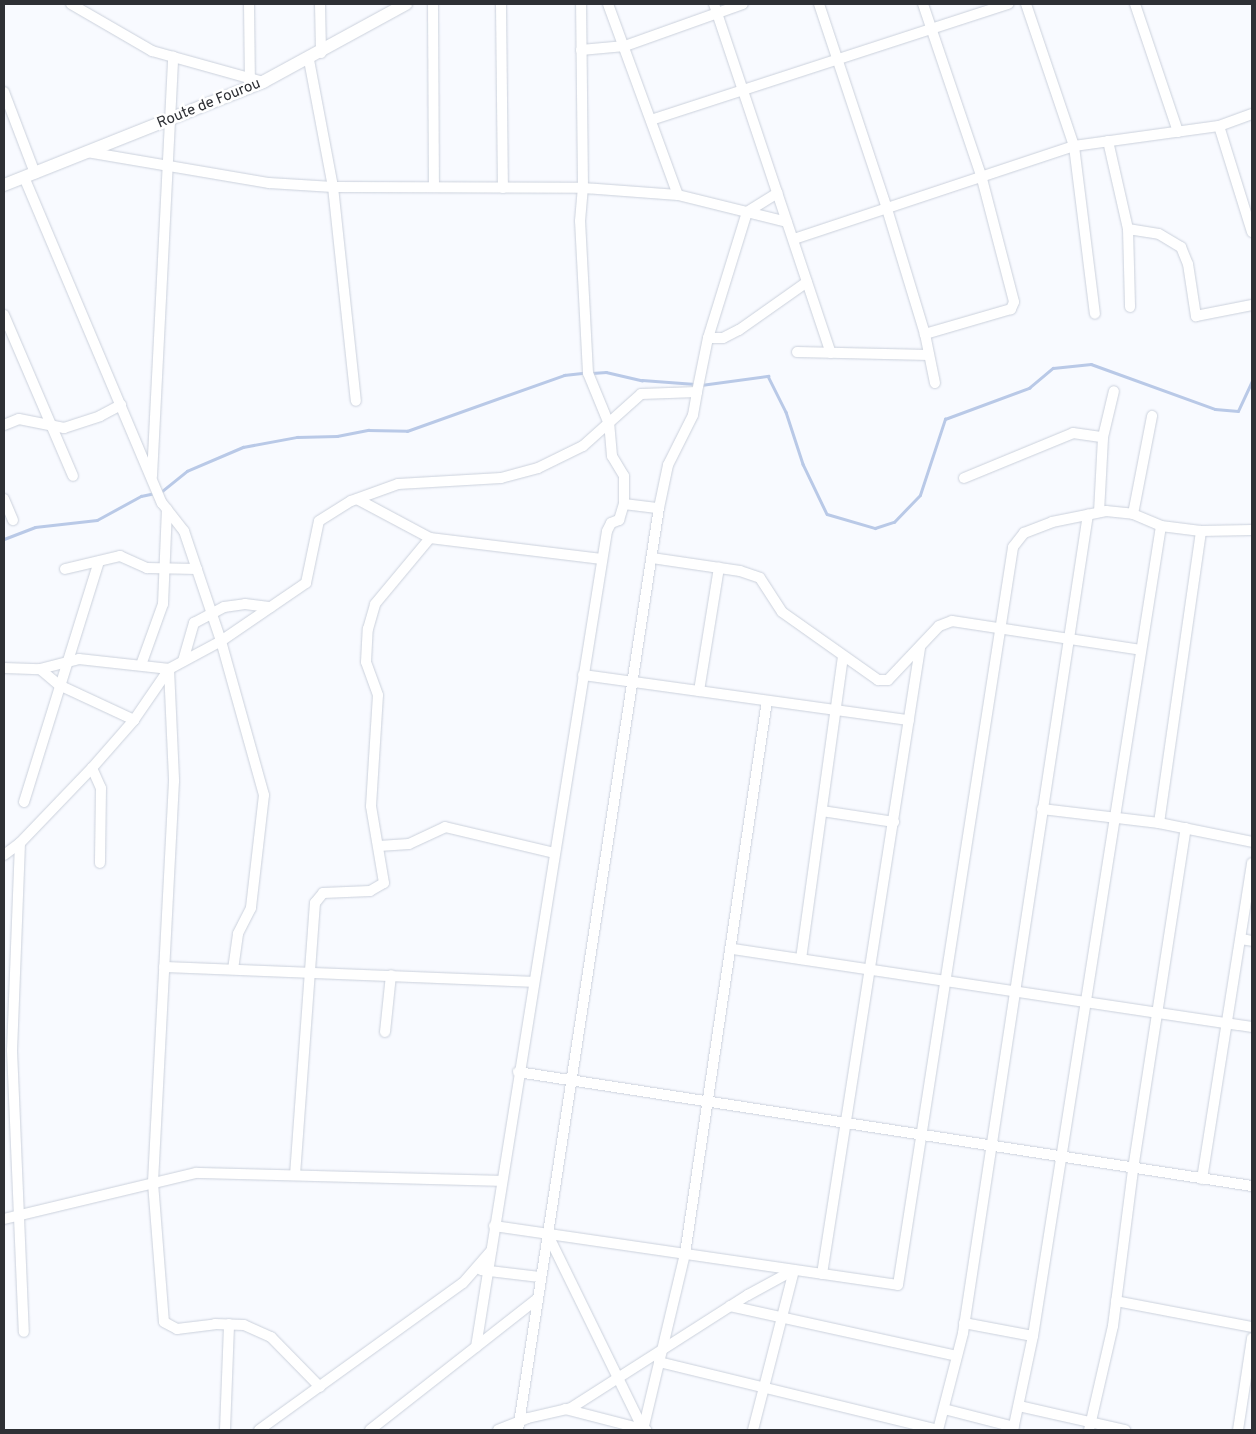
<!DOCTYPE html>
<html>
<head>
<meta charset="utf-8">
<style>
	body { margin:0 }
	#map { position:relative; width:1256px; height:1434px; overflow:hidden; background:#f8faff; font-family:Overpass,sans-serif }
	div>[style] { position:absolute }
	.stream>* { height:2.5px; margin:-1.25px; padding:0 1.25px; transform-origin:1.25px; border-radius:1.25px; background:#b9c9e7 }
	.roads { filter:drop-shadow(0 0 1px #cbd1dc) drop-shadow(0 0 1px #cbd1dc) }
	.minor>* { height:10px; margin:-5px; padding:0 5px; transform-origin:5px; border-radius:5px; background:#fff }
	.major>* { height:12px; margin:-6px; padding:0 6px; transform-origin:6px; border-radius:6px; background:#fff }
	span { translate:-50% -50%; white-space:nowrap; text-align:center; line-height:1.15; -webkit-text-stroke:5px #fff; paint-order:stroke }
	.street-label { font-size:15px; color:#2e3035 }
	.frame { position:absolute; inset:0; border:5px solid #2e3035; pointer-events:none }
</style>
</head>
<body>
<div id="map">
	<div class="stream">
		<i style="left:592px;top:373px;width:14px;rotate:-4deg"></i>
		<i style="left:606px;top:372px;width:37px;rotate:13deg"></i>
		<i style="left:642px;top:380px;width:53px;rotate:4.3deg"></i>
		<i style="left:701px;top:385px;width:68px;rotate:-7.7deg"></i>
		<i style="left:768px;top:376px;width:40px;rotate:63.4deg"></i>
		<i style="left:786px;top:412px;width:55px;rotate:71.9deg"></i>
		<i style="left:803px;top:464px;width:55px;rotate:64.4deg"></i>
		<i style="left:827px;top:514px;width:50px;rotate:16.3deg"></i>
		<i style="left:875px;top:528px;width:20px;rotate:-18deg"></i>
		<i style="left:894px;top:522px;width:37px;rotate:-46deg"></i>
		<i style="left:920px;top:495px;width:80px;rotate:-71.8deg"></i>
		<i style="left:945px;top:419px;width:90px;rotate:-20.3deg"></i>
		<i style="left:1029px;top:388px;width:31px;rotate:-40deg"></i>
		<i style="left:1053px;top:368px;width:38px;rotate:-6deg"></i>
		<i style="left:1091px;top:364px;width:132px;rotate:19.9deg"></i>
		<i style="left:1215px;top:409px;width:23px;rotate:5deg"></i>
		<i style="left:1238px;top:411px;width:33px;rotate:-65deg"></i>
		<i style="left:161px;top:492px;width:33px;rotate:-39deg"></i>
		<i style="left:187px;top:471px;width:61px;rotate:-23.2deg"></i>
		<i style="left:243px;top:447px;width:55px;rotate:-10.5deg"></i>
		<i style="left:297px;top:437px;width:40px;rotate:-1.4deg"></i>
		<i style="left:337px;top:436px;width:32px;rotate:-11deg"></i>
		<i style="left:368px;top:430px;width:39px;rotate:1deg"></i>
		<i style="left:407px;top:431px;width:167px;rotate:-19.6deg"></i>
		<i style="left:564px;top:375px;width:20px;rotate:-6deg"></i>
		<i style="left:4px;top:539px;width:33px;rotate:-21deg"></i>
		<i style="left:35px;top:527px;width:62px;rotate:-6.4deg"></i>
		<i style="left:97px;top:520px;width:50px;rotate:-28.6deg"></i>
		<i style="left:141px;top:496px;width:14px;rotate:-12deg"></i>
	</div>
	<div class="roads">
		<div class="minor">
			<i style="left:71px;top:4px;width:94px;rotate:30.1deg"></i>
			<i style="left:152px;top:51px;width:115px;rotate:15.6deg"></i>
			<i style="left:249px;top:4px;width:79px;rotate:89.3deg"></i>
			<i style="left:320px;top:4px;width:49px;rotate:88.8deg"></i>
			<i style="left:433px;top:4px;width:183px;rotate:89.7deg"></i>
			<i style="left:501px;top:4px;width:184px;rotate:89.4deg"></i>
			<i style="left:608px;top:4px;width:203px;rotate:69.9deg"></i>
			<i style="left:714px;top:4px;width:368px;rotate:71.5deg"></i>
			<i style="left:819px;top:4px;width:216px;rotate:71.6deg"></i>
			<i style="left:887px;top:209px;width:131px;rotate:73.1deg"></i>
			<i style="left:925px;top:334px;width:50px;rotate:78.5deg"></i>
			<i style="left:923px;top:4px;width:181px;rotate:71.3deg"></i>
			<i style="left:981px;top:175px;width:131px;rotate:75.4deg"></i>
			<i style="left:1014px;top:302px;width:8px;rotate:113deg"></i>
			<i style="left:1011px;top:309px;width:90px;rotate:163.8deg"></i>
			<i style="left:1026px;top:4px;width:150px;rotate:71.3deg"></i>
			<i style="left:1074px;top:146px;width:169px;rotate:82.9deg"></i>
			<i style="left:1135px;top:4px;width:135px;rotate:71.4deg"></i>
			<i style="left:581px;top:50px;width:44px;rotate:-5.2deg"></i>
			<i style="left:625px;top:46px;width:125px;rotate:-19.6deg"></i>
			<i style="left:309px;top:60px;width:129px;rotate:79.3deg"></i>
			<i style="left:333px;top:187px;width:215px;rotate:83.9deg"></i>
			<i style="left:4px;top:92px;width:87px;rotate:69.1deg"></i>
			<i style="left:651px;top:120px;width:376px;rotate:-18deg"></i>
			<i style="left:1219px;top:126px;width:111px;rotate:72.7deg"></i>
			<i style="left:1108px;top:141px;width:90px;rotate:77.2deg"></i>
			<i style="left:1128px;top:229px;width:78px;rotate:88.5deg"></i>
			<i style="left:87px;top:152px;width:185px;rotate:9.7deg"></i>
			<i style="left:269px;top:183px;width:64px;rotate:3.6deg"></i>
			<i style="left:333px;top:187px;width:250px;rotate:0.2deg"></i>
			<i style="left:583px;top:188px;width:95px;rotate:4.2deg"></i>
			<i style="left:678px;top:195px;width:112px;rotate:13.9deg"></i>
			<i style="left:24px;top:177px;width:354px;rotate:67.1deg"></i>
			<i style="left:162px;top:503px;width:36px;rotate:52deg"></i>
			<i style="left:184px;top:531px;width:116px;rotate:71.4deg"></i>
			<i style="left:221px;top:641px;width:160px;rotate:74.4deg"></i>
			<i style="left:264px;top:795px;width:114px;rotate:96.6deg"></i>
			<i style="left:251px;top:908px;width:29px;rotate:117deg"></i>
			<i style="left:238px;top:934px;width:34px;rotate:98deg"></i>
			<i style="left:1128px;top:229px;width:31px;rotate:9deg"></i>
			<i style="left:1159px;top:234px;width:26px;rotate:31deg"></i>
			<i style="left:1181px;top:247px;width:18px;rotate:68deg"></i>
			<i style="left:1188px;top:264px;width:53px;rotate:81.3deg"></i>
			<i style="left:1196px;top:316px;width:57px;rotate:-11.1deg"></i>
			<i style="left:794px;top:239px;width:295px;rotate:-18.4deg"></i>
			<i style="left:1074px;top:146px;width:146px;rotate:-7.9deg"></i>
			<i style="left:1219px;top:126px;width:35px;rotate:-20deg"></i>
			<i style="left:4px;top:315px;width:175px;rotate:66.8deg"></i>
			<i style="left:708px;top:338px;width:15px"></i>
			<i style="left:723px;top:338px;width:18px;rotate:-27deg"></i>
			<i style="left:739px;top:330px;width:83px;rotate:-35.2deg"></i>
			<i style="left:797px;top:352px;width:132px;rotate:1.3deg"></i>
			<i style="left:4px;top:425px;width:16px;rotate:-22deg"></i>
			<i style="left:19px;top:419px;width:46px;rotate:11.3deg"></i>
			<i style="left:64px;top:428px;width:38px;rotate:-18deg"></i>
			<i style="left:100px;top:416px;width:24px;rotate:-28deg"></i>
			<i style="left:152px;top:476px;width:420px;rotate:-87.1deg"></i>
			<i style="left:964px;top:478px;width:118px;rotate:-22.4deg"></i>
			<i style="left:1073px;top:433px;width:30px;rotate:8deg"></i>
			<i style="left:4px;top:499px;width:23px;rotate:67deg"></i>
			<i style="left:357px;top:499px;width:83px;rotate:28.1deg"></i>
			<i style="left:430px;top:538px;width:173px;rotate:7deg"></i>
			<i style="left:624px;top:504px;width:35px;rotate:7deg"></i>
			<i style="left:1099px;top:512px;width:75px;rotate:-86.9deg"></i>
			<i style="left:1103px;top:437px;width:47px;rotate:-76.6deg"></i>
			<i style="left:1133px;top:514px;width:100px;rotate:-79deg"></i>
			<i style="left:652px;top:558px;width:89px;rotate:8.4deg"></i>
			<i style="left:740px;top:571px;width:21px;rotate:19deg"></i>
			<i style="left:760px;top:578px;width:40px;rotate:57.1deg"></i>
			<i style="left:782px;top:612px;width:118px;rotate:35.3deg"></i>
			<i style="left:878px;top:680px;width:10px"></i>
			<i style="left:888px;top:680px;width:74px;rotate:-46.6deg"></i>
			<i style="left:939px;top:626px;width:14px;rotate:-21deg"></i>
			<i style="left:952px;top:621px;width:191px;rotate:8.7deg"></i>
			<i style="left:65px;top:569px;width:57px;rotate:-13.3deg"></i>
			<i style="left:120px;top:556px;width:30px;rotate:24deg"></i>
			<i style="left:147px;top:568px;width:50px;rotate:1.1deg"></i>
			<i style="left:183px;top:661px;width:40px;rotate:-74deg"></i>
			<i style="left:194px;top:623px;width:34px;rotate:-28deg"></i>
			<i style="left:224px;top:607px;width:21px;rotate:-8deg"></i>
			<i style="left:245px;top:604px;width:26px;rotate:7deg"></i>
			<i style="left:141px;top:665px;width:65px;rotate:-70.2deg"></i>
			<i style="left:163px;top:604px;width:95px;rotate:-87.6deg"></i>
			<i style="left:4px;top:668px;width:36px;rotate:2deg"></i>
			<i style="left:40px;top:669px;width:25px;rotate:40deg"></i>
			<i style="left:59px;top:685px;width:83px;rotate:25deg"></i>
			<i style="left:40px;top:669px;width:40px;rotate:-14.4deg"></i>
			<i style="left:79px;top:659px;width:91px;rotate:6.3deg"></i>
			<i style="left:169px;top:669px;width:112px;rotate:87.4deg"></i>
			<i style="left:174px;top:781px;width:403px;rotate:93deg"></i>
			<i style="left:153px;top:1183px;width:139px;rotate:85.5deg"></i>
			<i style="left:164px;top:1322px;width:15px;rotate:28deg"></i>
			<i style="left:177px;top:1329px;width:38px;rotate:-7deg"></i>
			<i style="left:215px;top:1324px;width:29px;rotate:2deg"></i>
			<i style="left:244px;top:1325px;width:30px;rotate:24deg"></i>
			<i style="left:271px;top:1337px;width:70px;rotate:45.6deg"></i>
			<i style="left:583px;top:675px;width:329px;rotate:7.9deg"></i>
			<i style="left:699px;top:691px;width:125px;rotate:-80.8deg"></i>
			<i style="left:92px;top:768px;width:22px;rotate:66deg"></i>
			<i style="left:101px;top:788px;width:75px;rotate:90.8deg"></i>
			<i style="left:24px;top:802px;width:252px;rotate:-72.7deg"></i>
			<i style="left:1042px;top:809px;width:118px;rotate:6.8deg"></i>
			<i style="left:1159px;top:823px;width:95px;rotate:11.5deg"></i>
			<i style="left:822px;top:811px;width:73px;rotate:8.7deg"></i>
			<i style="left:1159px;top:823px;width:295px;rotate:-81.8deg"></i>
			<i style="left:20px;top:843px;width:207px;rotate:92.2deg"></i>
			<i style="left:12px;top:1050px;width:282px;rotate:87.6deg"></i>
			<i style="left:379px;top:846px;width:30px;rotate:-4deg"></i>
			<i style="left:409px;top:844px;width:40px;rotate:-25deg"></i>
			<i style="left:445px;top:827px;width:112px;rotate:13.4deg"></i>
			<i style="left:4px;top:855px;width:20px;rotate:-37deg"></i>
			<i style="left:20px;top:843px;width:104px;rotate:-46.2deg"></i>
			<i style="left:92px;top:768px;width:64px;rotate:-48.8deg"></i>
			<i style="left:134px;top:720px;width:62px;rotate:-55.5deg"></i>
			<i style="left:169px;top:669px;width:59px;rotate:-28.3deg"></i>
			<i style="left:221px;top:641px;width:103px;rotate:-34.3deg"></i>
			<i style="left:306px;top:583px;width:63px;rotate:-78.2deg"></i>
			<i style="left:319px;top:521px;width:38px;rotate:-32deg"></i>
			<i style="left:351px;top:501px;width:50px;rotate:-19.9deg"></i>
			<i style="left:398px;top:484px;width:103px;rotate:-3.3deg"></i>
			<i style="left:501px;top:478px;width:38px;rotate:-15deg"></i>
			<i style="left:538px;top:468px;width:50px;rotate:-26.1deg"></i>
			<i style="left:583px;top:446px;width:78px;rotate:-41.9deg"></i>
			<i style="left:641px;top:394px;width:56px;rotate:-2deg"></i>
			<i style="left:697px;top:392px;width:55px;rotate:-78.5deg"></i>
			<i style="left:708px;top:338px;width:132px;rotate:-72.8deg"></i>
			<i style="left:747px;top:212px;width:36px;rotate:-32deg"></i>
			<i style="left:1241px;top:939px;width:11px;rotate:10deg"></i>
			<i style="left:733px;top:949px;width:525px;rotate:8.55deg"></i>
			<i style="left:801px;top:959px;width:305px;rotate:-82.1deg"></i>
			<i style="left:164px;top:967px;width:368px;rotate:2.3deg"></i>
			<i style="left:385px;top:1032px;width:57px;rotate:-84deg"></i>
			<i style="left:518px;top:1072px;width:743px;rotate:8.83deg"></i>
			<i style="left:295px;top:1175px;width:273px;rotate:-85.8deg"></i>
			<i style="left:315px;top:903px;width:13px;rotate:-51deg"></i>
			<i style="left:323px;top:893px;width:47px;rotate:-2.4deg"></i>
			<i style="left:370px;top:891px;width:16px;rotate:-30deg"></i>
			<i style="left:384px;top:883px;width:78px;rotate:-99.6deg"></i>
			<i style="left:371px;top:806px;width:111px;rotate:-86.4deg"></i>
			<i style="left:378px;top:695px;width:35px;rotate:-110deg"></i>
			<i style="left:366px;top:662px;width:33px;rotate:-87deg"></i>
			<i style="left:368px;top:629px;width:26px;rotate:-74deg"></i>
			<i style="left:375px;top:604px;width:86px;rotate:-50.2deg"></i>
			<i style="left:1202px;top:1179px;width:320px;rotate:-81deg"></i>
			<i style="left:4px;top:1219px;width:197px;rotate:-13.5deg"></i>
			<i style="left:196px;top:1173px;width:305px;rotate:1.5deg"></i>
			<i style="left:494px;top:1226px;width:408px;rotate:8.3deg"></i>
			<i style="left:898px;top:1285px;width:747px;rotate:-81.14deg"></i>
			<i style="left:1013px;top:547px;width:18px;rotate:-52deg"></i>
			<i style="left:1024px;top:533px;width:30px;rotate:-21deg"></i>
			<i style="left:1052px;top:522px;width:55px;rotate:-11.5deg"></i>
			<i style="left:1106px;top:511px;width:27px;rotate:6deg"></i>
			<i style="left:1133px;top:514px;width:30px;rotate:23deg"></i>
			<i style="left:1161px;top:526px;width:40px;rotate:7.1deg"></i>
			<i style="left:1201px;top:531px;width:51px;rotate:-1.1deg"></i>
			<i style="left:547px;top:1233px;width:218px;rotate:63.9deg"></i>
			<i style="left:481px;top:1270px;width:59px;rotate:6.8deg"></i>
			<i style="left:822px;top:1274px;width:634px;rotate:-81.1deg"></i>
			<i style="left:1116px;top:1301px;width:138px;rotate:10.8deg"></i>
			<i style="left:730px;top:1306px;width:232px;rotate:12.4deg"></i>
			<i style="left:964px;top:1323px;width:70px;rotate:10.7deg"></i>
			<i style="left:476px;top:1347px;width:826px;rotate:-80.88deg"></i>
			<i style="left:607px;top:531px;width:9px;rotate:-63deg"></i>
			<i style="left:611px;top:523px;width:9px;rotate:-21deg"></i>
			<i style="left:619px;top:520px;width:17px;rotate:-73deg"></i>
			<i style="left:624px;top:504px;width:28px;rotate:-90deg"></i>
			<i style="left:624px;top:476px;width:23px;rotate:-121deg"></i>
			<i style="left:612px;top:456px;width:32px;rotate:-95deg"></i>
			<i style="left:609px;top:424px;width:55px;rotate:-112.4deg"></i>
			<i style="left:588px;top:373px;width:152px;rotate:-93deg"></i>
			<i style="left:580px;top:221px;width:33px;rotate:-85deg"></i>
			<i style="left:583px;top:188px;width:184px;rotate:-90.6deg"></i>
			<i style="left:659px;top:1362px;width:287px;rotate:13.7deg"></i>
			<i style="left:1019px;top:1406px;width:109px;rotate:12.8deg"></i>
			<i style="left:565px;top:1409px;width:84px;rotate:14.5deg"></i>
			<i style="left:944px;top:1409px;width:72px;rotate:14.4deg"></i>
			<i style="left:225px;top:1430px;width:106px;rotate:-87.8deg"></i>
			<i style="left:259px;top:1430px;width:251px;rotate:-35.8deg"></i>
			<i style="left:463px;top:1283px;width:43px;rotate:-48.8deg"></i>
			<i style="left:370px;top:1430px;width:211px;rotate:-38.1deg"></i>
			<i style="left:498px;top:1430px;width:32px;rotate:-22deg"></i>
			<i style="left:528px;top:1418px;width:44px;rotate:-13.1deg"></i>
			<i style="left:571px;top:1408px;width:210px;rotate:-32.6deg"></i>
			<i style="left:748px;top:1295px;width:52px;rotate:-28.5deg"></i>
			<i style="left:518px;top:1430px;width:933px;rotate:-81.31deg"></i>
			<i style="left:659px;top:508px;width:44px;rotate:-78.2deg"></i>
			<i style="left:668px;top:465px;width:56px;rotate:-63.4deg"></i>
			<i style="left:693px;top:415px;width:23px;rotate:-80deg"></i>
			<i style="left:643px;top:1430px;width:181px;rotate:-76.6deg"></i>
			<i style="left:685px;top:1254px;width:559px;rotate:-81.57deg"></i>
			<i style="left:753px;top:1430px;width:165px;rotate:-75.6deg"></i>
			<i style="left:938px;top:1430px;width:100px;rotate:-75.5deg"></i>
			<i style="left:963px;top:1333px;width:828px;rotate:-81.32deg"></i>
			<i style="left:1013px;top:1430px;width:96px;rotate:-78deg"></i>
			<i style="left:1033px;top:1336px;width:820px;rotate:-81.02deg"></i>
			<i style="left:1089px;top:1430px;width:107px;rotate:-77deg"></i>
			<i style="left:1113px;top:1326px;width:158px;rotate:-82.7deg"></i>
			<i style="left:1133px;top:1169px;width:345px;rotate:-81.2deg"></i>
			<i style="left:1238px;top:1430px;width:93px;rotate:-81.3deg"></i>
		</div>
		<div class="major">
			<i style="left:4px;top:185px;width:279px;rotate:-21.7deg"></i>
			<i style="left:263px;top:82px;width:163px;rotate:-28.6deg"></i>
		</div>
	</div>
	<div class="street-label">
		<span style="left:209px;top:104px;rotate:-22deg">Route de Fourou</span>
	</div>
	<div class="frame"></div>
</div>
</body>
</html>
